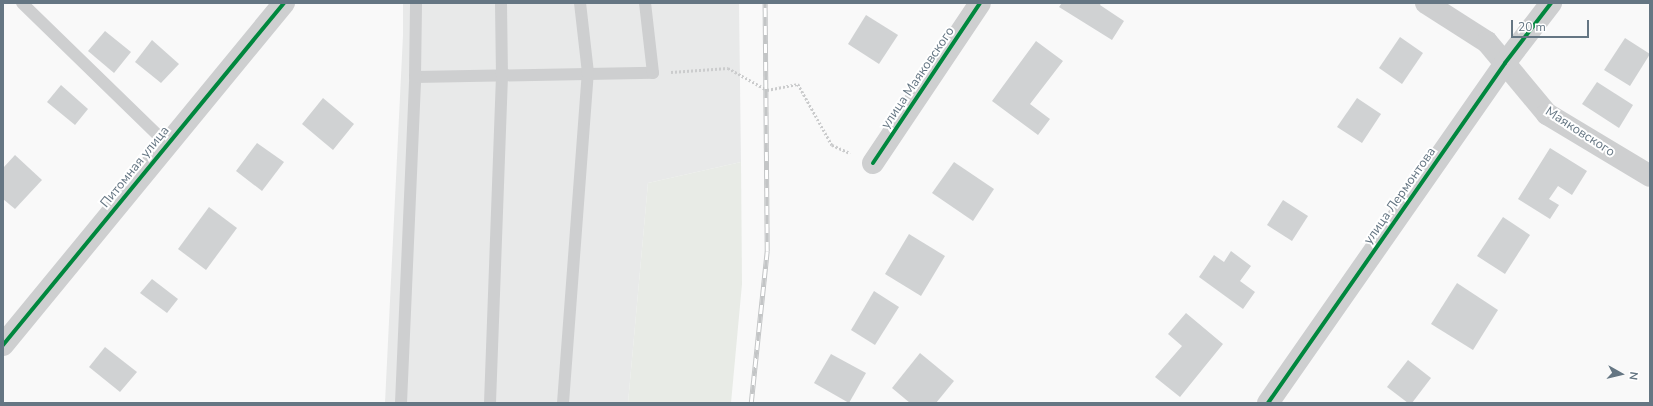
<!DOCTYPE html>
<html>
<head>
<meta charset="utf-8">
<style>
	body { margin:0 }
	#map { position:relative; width:1653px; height:406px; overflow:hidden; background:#f9f9f9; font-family:"Nunito Sans",sans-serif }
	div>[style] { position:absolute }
	.built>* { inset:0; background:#e8e9e9 }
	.green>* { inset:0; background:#e8ebe6 }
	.building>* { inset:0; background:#d0d2d3 }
	.path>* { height:2.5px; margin-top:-1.25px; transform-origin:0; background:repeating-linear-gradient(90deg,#cbcccd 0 2px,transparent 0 4px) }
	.service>* { height:12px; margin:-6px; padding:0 6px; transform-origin:6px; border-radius:6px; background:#cecfd0 }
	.minor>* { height:22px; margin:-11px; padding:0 11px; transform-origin:11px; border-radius:11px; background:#cecfd0 }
	.rail>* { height:4.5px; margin-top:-2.25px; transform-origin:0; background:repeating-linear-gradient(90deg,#fff 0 9px,#c3c5c6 0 18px); box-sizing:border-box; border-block:1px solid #c3c5c6 }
	.cycleway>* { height:4px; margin:-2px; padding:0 2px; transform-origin:2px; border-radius:2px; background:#00873e }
	span { translate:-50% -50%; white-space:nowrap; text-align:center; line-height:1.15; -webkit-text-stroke:4px #fff; paint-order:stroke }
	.street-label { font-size:13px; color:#657683 }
	.frame { position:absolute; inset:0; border:4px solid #657683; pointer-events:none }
	.north { position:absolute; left:1601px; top:354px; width:40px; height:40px; -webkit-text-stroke:3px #fff; paint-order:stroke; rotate:98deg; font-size:11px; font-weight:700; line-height:16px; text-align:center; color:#657683 }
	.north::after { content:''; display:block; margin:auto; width:14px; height:18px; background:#657683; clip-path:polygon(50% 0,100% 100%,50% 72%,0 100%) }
	.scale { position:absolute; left:1511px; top:20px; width:78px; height:18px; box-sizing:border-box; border:2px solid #657683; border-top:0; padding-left:5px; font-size:12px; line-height:14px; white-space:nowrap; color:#657683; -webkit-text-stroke:3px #fff; paint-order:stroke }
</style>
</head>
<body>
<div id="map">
	<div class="built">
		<i style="clip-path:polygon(403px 3px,739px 3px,741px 162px,648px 183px,628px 403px,385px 403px,403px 35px)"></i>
	</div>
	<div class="green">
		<i style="clip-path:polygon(741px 162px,742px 284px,731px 403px,628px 403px,648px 183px)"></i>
	</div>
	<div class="building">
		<i style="clip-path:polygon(1062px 3px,1101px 3px,1100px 5px,1124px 21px,1112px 40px,1059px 7px)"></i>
		<i style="clip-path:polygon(866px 15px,898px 35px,879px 64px,848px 44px)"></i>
		<i style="clip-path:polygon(105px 31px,131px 52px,114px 73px,88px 51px)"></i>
		<i style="clip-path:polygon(1400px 37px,1423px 53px,1402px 84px,1379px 68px)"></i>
		<i style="clip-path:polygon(1625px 38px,1650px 54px,1630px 86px,1604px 70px)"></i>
		<i style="clip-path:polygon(152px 40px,179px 64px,161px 83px,135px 62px)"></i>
		<i style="clip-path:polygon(1036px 41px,1063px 61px,1030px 104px,1050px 119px,1038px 135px,992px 101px)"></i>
		<i style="clip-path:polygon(1597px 82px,1633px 105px,1619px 128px,1582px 104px)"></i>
		<i style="clip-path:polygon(61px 85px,88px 109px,75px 125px,47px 102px)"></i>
		<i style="clip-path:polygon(323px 98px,354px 124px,333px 150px,302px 124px)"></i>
		<i style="clip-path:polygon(1357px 98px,1381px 114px,1362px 143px,1337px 127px)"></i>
		<i style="clip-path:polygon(257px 143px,284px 162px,262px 191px,236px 171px)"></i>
		<i style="clip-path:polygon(1550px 148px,1587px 171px,1572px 195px,1558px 186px,1549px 199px,1559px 205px,1550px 219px,1518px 199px)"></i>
		<i style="clip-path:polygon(15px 155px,42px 180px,15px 209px,3px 199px,3px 168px)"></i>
		<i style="clip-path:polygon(954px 162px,994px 189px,973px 221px,932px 193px)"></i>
		<i style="clip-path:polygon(1283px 200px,1308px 216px,1292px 241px,1267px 225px)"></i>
		<i style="clip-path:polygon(209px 207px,237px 228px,206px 270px,178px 249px)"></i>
		<i style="clip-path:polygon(1503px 217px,1530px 235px,1505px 274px,1477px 256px)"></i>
		<i style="clip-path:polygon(909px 234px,945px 256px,921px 296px,885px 274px)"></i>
		<i style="clip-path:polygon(1231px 251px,1251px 266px,1240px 281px,1255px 292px,1243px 309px,1199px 277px,1214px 255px,1224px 262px)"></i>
		<i style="clip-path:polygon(152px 279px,178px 299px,167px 313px,140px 293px)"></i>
		<i style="clip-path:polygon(1457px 283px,1498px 310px,1473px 350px,1431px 324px)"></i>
		<i style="clip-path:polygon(874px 291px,899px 307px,875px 345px,851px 330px)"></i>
		<i style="clip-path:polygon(1186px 313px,1223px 344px,1180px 397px,1155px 377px,1182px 346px,1168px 334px)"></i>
		<i style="clip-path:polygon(105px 347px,137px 372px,120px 392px,89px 367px)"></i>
		<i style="clip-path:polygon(920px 353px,954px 381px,936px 403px,910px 403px,892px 388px)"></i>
		<i style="clip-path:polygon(831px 354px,866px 373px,849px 403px,814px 383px)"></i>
		<i style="clip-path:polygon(1408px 360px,1431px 378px,1412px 403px,1408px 403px,1387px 387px)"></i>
	</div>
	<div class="path">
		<i style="left:671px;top:72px;width:57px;rotate:-4deg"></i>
		<i style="left:728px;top:68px;width:45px;rotate:29.4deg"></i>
		<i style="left:767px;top:90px;width:32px;rotate:-11deg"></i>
		<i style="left:798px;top:84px;width:70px;rotate:60.9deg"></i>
		<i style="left:832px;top:145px;width:20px;rotate:24deg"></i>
	</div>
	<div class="service">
		<i style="left:22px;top:3px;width:202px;rotate:44.2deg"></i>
		<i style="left:415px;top:77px;width:238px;rotate:-1deg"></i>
		<i style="left:653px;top:73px;width:70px;rotate:-96.5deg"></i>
		<i style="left:401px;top:403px;width:326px;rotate:-87.5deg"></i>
		<i style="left:415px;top:77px;width:74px;rotate:-89.2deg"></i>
		<i style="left:490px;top:403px;width:327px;rotate:-87.9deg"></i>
		<i style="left:502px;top:76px;width:73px;rotate:-90.8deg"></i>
		<i style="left:563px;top:403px;width:331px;rotate:-85.7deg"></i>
		<i style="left:588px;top:73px;width:70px;rotate:-96.5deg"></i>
	</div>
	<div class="minor">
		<i style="left:1426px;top:3px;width:72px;rotate:32.6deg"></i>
		<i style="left:1487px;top:42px;width:94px;rotate:50.2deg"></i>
		<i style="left:1547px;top:114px;width:120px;rotate:31deg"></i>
		<i style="left:873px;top:163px;width:192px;rotate:-56.2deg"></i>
		<i style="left:3px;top:345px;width:443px;rotate:-50.6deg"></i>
		<i style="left:1268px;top:403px;width:414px;rotate:-55.1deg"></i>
		<i style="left:1505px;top:63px;width:76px;rotate:-52.5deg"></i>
	</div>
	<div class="rail">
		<i style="left:751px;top:403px;width:153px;rotate:-84deg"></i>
		<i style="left:767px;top:251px;width:248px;rotate:-90.5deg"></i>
	</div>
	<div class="cycleway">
		<i style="left:873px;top:163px;width:192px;rotate:-56.2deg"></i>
		<i style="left:3px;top:345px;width:443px;rotate:-50.6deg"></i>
		<i style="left:1268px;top:403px;width:414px;rotate:-55.1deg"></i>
		<i style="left:1505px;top:63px;width:76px;rotate:-52.5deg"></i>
	</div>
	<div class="street-label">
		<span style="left:918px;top:78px;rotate:-56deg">улица Маяковского</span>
		<span style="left:1580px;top:132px;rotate:33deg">Маяковского</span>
		<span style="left:135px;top:167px;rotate:-51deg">Питомная улица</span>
		<span style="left:1400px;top:196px;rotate:-55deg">улица Лермонтова</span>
	</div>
	<div class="frame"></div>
	<div class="north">N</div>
	<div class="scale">20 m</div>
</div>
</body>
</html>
